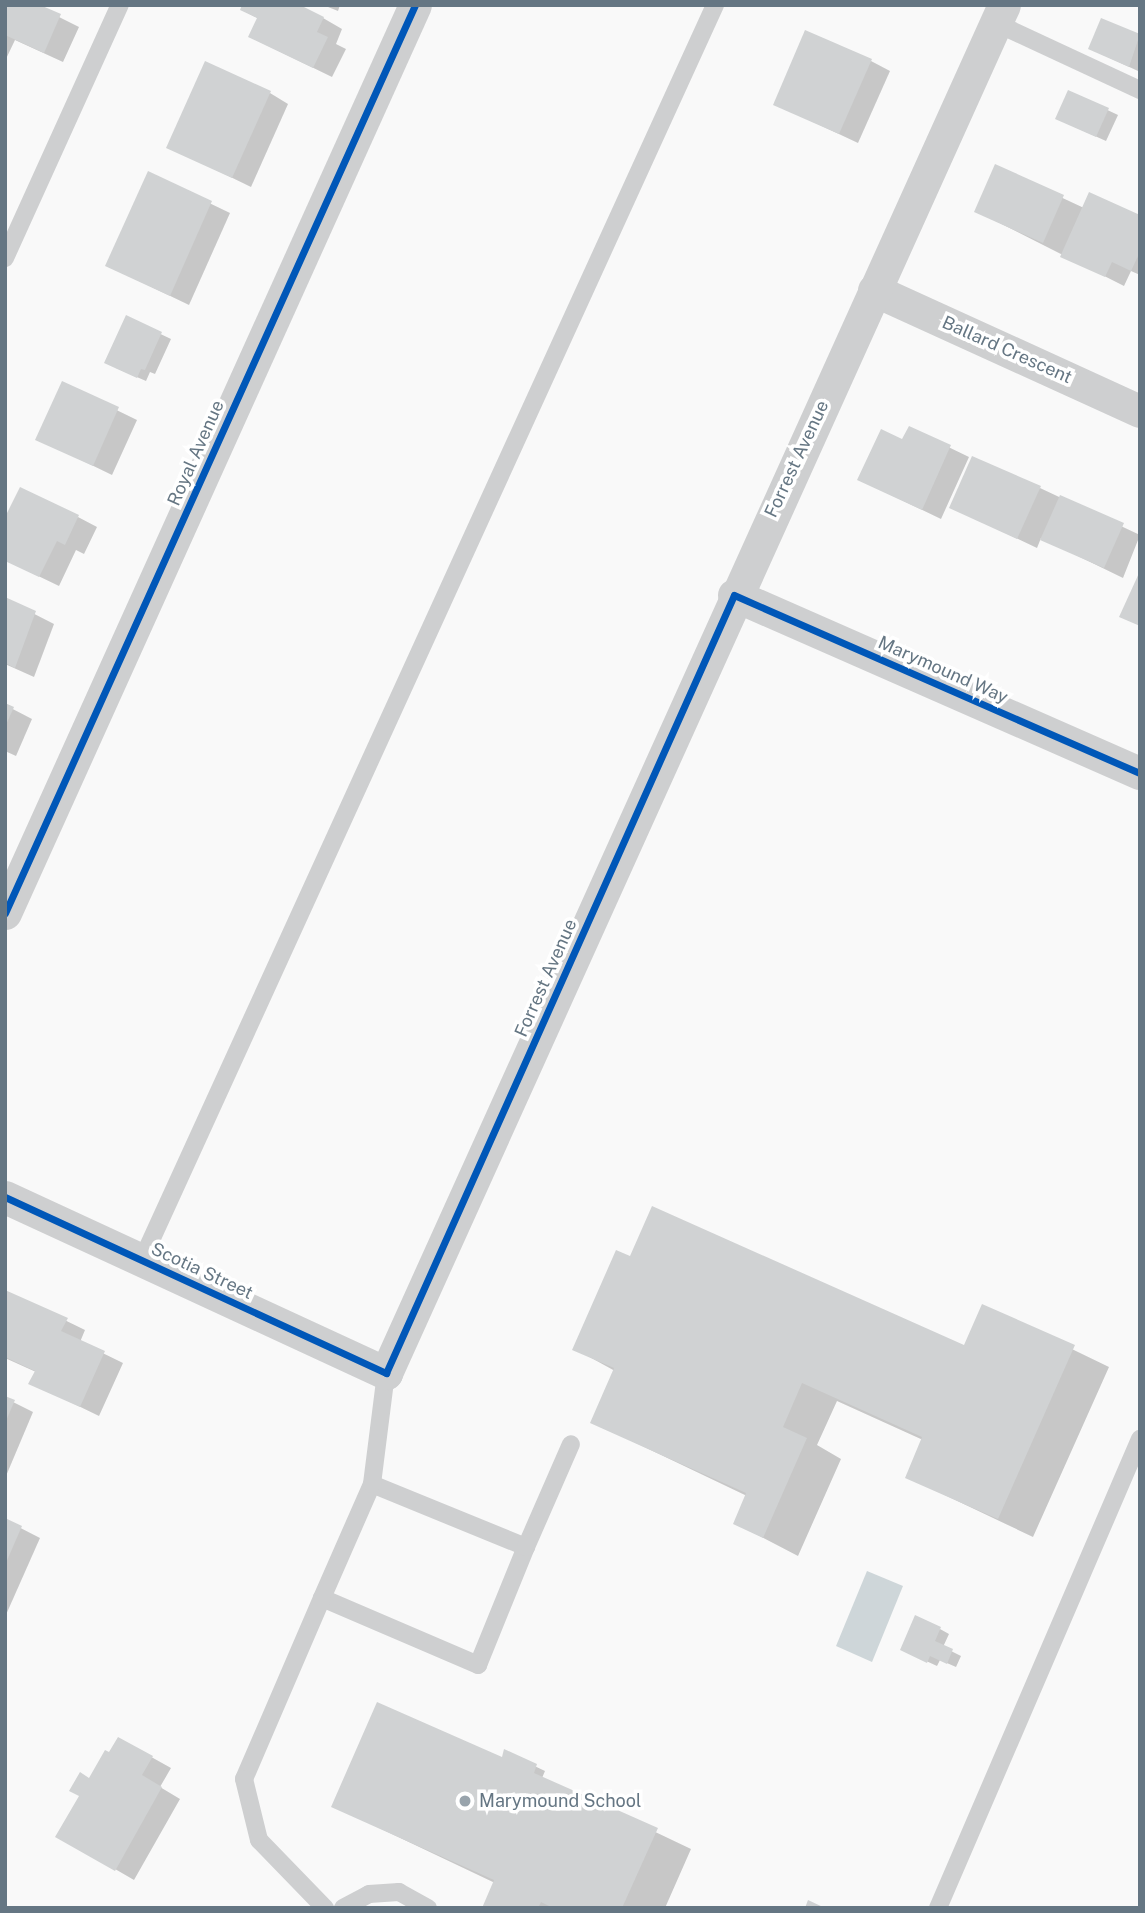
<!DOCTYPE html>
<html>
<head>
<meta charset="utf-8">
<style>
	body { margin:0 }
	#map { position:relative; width:1145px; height:1913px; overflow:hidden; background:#f9f9f9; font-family:"Public Sans",sans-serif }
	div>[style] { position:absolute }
	.water>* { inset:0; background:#ced6d9 }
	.shadow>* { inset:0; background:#0003 }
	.building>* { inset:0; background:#d0d2d3 }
	.lane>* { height:18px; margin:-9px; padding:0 9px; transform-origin:9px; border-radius:9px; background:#cecfd0 }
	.street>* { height:33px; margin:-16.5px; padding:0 16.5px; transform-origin:16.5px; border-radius:16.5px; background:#cecfd0 }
	.cycleway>* { height:7px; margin:-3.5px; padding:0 3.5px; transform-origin:3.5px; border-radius:3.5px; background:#0057b8 }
	.dots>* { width:19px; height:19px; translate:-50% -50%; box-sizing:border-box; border:4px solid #fff; border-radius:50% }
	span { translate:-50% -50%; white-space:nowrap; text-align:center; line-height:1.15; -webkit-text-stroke:7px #fff; paint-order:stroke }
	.street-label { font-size:18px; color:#657683 }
	.poi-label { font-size:18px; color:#657683 }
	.left { translate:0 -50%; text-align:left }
	.frame { position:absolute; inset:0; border:7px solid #657683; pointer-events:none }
</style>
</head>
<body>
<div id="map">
	<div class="water">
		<i style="clip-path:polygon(867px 1571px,903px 1586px,872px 1662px,836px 1646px)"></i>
	</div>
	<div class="shadow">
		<i style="clip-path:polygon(5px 5px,35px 5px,79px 27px,63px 62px,15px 40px,5px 61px)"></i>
		<i style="clip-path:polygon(323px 5px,340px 5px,338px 11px)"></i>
		<i style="clip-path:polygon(242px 10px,323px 18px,342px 29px,336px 44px,346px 49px,332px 77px,250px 37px,259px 19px)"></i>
		<i style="clip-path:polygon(1102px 20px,1140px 36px,1138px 71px,1099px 53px)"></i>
		<i style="clip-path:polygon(871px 61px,890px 71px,858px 143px,775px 104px)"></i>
		<i style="clip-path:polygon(1069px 92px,1118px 115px,1106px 141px,1066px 123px)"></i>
		<i style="clip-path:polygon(270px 93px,288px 104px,251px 187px,169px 147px)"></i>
		<i style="clip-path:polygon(996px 167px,1084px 208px,1140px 217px,1140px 275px,1131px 271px,1124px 286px,976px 211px)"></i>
		<i style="clip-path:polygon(149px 174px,230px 213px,189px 305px,108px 266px)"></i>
		<i style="clip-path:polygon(127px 318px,171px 339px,155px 374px,150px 372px,146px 381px,116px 368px)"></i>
		<i style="clip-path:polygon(63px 384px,137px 420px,112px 475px,38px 439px)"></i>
		<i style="clip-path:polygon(909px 428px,969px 457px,941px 519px,860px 480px,903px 441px)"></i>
		<i style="clip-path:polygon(1040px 488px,1140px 535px,1123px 578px,1041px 538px,1037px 548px,951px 507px)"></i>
		<i style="clip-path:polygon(78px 517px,97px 527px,84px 554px,76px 550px,59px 586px,5px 560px)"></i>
		<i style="clip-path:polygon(5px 599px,54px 624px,34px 677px,5px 664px)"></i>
		<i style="clip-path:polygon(5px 705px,32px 719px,16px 756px,5px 751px)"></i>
		<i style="clip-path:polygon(631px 1258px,965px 1347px,983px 1306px,1109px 1367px,1033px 1537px,907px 1477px,923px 1440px,837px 1401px,817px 1445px,841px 1459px,798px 1556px,735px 1523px,747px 1496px,592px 1422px,615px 1371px,575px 1349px)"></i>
		<i style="clip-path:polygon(5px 1291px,85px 1330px,80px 1342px,123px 1363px,99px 1416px,31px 1383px,36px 1372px,5px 1358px)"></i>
		<i style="clip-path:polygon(5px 1398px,33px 1412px,6px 1476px)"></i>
		<i style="clip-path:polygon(5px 1520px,40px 1538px,5px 1617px)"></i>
		<i style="clip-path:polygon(940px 1629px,949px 1634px,943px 1647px,961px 1656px,956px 1667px,940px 1660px,937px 1666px,911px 1654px)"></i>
		<i style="clip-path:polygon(119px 1739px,171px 1768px,160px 1787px,180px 1799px,134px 1880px,58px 1836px)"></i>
		<i style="clip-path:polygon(505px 1752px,545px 1771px,542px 1778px,691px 1849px,665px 1908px,484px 1908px,495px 1883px,333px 1806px,502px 1759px)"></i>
	</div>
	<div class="building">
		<i style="clip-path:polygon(5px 5px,40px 5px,61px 14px,44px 53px,5px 35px)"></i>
		<i style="clip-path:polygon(242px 5px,300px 5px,324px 17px,317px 32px,328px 37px,313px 68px,248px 37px,257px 18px,240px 10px)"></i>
		<i style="clip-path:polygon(1101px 18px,1140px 34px,1129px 67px,1088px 49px)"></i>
		<i style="clip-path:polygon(805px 30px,872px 59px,839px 134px,773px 105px)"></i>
		<i style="clip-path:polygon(205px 61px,271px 91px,232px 178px,166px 148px)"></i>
		<i style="clip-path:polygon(1068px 90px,1109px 108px,1096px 137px,1055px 119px)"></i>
		<i style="clip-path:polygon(995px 164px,1064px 195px,1043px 243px,974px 212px)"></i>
		<i style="clip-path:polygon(148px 171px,212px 201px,170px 296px,105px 266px)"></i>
		<i style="clip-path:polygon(1089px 192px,1140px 215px,1140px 252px,1131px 271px,1112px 262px,1105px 277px,1060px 257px)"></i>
		<i style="clip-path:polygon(126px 315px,162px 332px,145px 370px,141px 369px,137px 378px,104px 363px)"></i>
		<i style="clip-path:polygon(62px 381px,119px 407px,93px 466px,35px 440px)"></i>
		<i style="clip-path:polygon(909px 426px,951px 445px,922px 510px,857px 480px,881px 429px,902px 439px)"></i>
		<i style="clip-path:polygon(972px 456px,1041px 486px,1017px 539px,949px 508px)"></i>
		<i style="clip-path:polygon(20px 487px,79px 515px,65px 545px,57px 541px,39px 577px,5px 561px,5px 517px)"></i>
		<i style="clip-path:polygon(1060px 495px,1124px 523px,1104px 568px,1040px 540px)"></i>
		<i style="clip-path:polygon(1140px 571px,1140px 626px,1119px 617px)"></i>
		<i style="clip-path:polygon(5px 597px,36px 611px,15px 668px,5px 663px)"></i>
		<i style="clip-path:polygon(5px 703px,14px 707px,5px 727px)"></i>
		<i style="clip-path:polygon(652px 1206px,964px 1345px,982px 1304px,1075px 1345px,998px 1519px,905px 1478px,922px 1437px,802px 1383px,783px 1427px,807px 1438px,763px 1538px,733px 1524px,746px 1493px,590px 1423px,614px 1368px,572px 1350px,616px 1250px,630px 1256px)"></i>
		<i style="clip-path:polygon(5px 1290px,68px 1318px,61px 1331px,105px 1351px,80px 1407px,28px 1384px,35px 1371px,5px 1357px)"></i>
		<i style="clip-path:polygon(5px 1396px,15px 1400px,5px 1423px)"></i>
		<i style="clip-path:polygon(5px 1518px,22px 1526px,5px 1565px)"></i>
		<i style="clip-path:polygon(915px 1615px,941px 1627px,935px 1641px,953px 1649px,947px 1664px,930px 1656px,927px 1663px,900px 1650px)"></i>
		<i style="clip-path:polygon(377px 1702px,502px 1757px,504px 1749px,537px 1764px,534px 1773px,658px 1828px,622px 1908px,553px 1908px,541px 1902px,538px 1908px,482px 1908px,494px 1880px,331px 1807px)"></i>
		<i style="clip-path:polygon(118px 1737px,153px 1756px,142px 1775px,162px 1787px,115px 1871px,55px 1837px,79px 1796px,69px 1791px,80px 1772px,89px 1778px,105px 1750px,109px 1752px)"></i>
		<i style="clip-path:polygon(808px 1900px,825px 1908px,805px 1908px)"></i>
	</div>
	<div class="lane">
		<i style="left:996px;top:23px;width:159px;rotate:25deg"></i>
		<i style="left:5px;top:258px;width:278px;rotate:-65.6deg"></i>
		<i style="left:142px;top:1260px;width:1380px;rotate:-65.46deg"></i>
		<i style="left:372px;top:1484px;width:124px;rotate:113.7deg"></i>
		<i style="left:322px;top:1598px;width:170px;rotate:23.2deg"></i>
		<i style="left:478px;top:1665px;width:127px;rotate:-67.9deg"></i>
		<i style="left:526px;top:1547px;width:166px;rotate:-157.8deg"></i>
		<i style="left:372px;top:1484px;width:112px;rotate:-82.8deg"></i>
		<i style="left:526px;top:1547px;width:112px;rotate:-66.4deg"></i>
		<i style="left:322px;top:1598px;width:197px;rotate:113.3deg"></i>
		<i style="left:244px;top:1779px;width:63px;rotate:76.2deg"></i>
		<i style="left:259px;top:1840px;width:95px;rotate:45.9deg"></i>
		<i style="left:343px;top:1908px;width:30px;rotate:-28deg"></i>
		<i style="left:369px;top:1894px;width:30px;rotate:-4deg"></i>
		<i style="left:399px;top:1892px;width:33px;rotate:29deg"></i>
		<i style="left:938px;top:1908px;width:511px;rotate:-66.7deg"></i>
	</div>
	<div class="street">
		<i style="left:874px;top:290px;width:292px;rotate:24.5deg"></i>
		<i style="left:734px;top:595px;width:443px;rotate:23.7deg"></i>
		<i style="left:5px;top:913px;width:996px;rotate:-65.7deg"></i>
		<i style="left:5px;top:1197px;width:420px;rotate:24.8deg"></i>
		<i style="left:386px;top:1373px;width:1501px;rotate:-65.69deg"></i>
	</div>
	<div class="cycleway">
		<i style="left:5px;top:913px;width:996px;rotate:-65.7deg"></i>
		<i style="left:5px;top:1197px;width:420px;rotate:24.8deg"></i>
		<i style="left:386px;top:1373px;width:852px;rotate:-65.9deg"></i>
		<i style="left:734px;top:595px;width:443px;rotate:23.7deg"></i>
	</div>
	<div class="dots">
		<i style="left:465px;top:1801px;background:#99a4ac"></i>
	</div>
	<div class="street-label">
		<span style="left:1007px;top:350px;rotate:24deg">Ballard Crescent</span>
		<span style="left:196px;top:453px;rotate:-66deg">Royal Avenue</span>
		<span style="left:797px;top:459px;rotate:-65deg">Forrest Avenue</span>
		<span style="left:943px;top:670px;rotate:24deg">Marymound Way</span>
		<span style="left:546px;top:978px;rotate:-66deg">Forrest Avenue</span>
		<span style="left:202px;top:1271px;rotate:25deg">Scotia Street</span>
	</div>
	<div class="poi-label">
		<span class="left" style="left:479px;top:1801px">Marymound School</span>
	</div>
	<div class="frame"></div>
</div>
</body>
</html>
